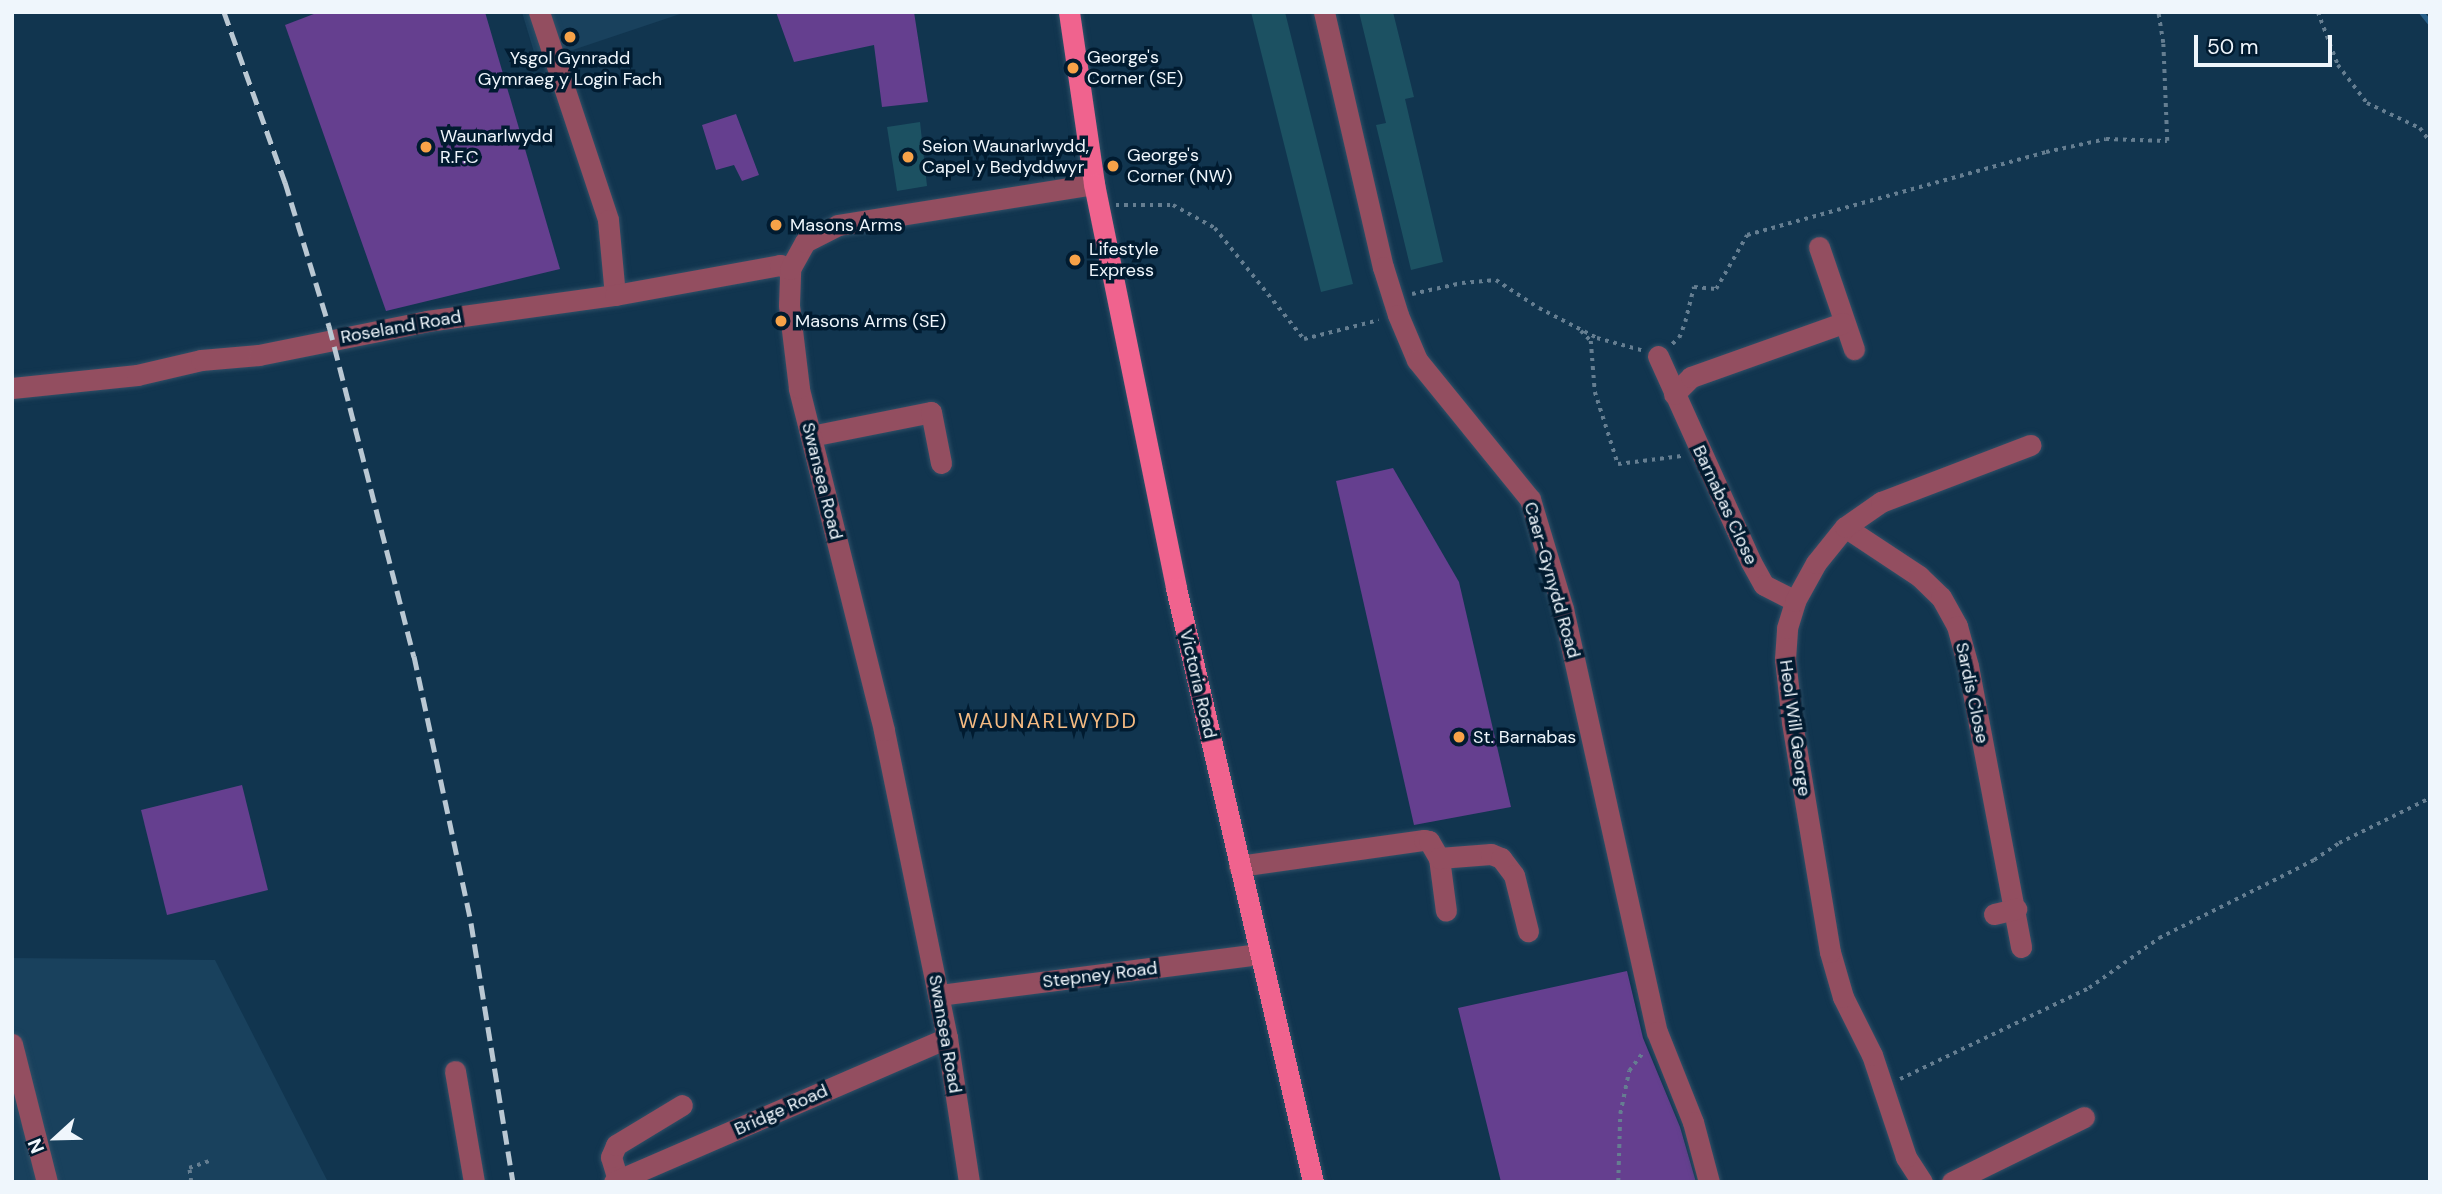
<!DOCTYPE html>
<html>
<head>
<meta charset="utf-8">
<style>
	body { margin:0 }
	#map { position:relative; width:2442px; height:1194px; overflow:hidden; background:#11354f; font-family:"DM Sans",sans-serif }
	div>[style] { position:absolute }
	.built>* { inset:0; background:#19415d }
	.green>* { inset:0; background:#653f8f }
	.stream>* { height:5px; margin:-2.5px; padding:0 2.5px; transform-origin:2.5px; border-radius:2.5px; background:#265e88 }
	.building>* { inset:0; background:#1c5162 }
	.path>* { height:3.5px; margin-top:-1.75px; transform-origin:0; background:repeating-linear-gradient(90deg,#657e91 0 3.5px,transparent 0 8.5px) }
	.roads { filter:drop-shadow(0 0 2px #305067) drop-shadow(0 0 2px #305067) }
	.minor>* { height:21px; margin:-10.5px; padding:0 10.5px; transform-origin:10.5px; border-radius:10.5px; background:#934e60 }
	.major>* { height:21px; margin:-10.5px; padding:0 10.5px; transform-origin:10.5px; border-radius:10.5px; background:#f0638e }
	.rail>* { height:5px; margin-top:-2.5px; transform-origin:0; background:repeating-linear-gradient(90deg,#bac8d3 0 14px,transparent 0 21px) }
	.dots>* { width:19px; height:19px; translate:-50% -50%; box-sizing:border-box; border:4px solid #011b30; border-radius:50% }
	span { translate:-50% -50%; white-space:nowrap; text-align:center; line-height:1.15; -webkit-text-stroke:7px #011b30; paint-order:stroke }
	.poi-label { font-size:18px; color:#eff6fc }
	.left { translate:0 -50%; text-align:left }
	.street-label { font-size:18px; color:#eff6fc }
	.quarter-label { font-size:21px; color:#f6bb82; letter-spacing:2px }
	.frame { position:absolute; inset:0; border:14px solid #eff6fc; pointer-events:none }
	.north { position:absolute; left:21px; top:1103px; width:70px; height:70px; -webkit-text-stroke:5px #011b30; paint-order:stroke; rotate:248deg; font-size:19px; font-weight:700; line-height:28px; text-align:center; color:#eff6fc }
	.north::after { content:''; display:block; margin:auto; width:24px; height:32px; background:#eff6fc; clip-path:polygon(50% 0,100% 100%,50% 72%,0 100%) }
	.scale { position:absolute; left:2194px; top:35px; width:138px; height:32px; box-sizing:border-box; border:4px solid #eff6fc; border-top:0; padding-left:9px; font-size:21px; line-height:24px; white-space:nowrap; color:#eff6fc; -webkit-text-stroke:5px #011b30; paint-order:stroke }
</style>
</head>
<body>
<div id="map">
	<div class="built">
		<i style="clip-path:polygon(522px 12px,686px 12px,537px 62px)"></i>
		<i style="clip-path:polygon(12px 958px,215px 960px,328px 1182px,12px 1182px)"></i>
	</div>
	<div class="green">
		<i style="clip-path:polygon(319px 12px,485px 12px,560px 269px,386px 311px,285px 25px)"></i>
		<i style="clip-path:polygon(776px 12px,914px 12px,928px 102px,882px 107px,874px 45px,794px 62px)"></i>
		<i style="clip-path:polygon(736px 114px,759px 175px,742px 181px,734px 165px,716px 170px,702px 125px)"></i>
		<i style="clip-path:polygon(1393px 468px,1459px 582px,1511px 807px,1414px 825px,1336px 481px)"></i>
		<i style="clip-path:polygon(242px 785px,268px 890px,167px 915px,141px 810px)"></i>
		<i style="clip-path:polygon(1627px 971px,1643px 1038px,1680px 1127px,1696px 1182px,1501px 1182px,1458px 1008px)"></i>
	</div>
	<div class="stream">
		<i style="left:2421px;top:12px;width:14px;rotate:51deg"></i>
	</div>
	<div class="building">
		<i style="clip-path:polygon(1251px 12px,1285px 12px,1353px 284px,1321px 292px)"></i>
		<i style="clip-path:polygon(1359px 12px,1393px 12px,1414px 97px,1405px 99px,1443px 262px,1411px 270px,1376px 125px,1386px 123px)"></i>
		<i style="clip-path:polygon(920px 122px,927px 186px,897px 191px,887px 127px)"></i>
	</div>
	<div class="path">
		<i style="left:2318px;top:12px;width:57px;rotate:69.3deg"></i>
		<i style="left:2338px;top:65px;width:48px;rotate:52.7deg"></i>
		<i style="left:2367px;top:103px;width:59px;rotate:25.3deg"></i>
		<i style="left:2420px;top:128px;width:17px;rotate:54deg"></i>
		<i style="left:1116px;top:205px;width:57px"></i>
		<i style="left:1173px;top:205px;width:48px;rotate:28.7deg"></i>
		<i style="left:1215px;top:228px;width:142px;rotate:51.3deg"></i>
		<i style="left:1304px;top:339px;width:77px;rotate:-14.2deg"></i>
		<i style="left:1412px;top:294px;width:51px;rotate:-12.4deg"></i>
		<i style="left:1462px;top:283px;width:34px;rotate:-5deg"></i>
		<i style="left:1496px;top:280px;width:51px;rotate:33.1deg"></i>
		<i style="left:1539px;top:308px;width:65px;rotate:27.3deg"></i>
		<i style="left:1597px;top:338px;width:46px;rotate:15.3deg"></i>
		<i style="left:1581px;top:331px;width:14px;rotate:45deg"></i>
		<i style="left:1591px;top:341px;width:51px;rotate:85.5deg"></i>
		<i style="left:1595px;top:392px;width:76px;rotate:72.3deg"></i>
		<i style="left:1618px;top:464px;width:64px;rotate:-7.1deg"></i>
		<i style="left:1672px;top:344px;width:9px;rotate:-41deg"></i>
		<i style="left:1679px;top:338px;width:17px;rotate:-69deg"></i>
		<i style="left:1685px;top:322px;width:36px;rotate:-76deg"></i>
		<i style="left:1694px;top:287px;width:22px;rotate:5deg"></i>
		<i style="left:1716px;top:289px;width:62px;rotate:-60.1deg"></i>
		<i style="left:1747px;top:235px;width:310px;rotate:-15.5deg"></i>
		<i style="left:2046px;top:152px;width:61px;rotate:-12.2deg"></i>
		<i style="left:2106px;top:139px;width:61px;rotate:1.9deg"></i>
		<i style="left:2167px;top:141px;width:98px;rotate:-92.3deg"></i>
		<i style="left:2163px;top:43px;width:31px;rotate:-99deg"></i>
		<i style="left:1900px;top:1079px;width:210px;rotate:-25.7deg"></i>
		<i style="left:2089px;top:988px;width:86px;rotate:-35.5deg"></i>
		<i style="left:2159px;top:938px;width:174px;rotate:-26.7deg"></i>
		<i style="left:2314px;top:860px;width:30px;rotate:-34deg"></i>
		<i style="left:2339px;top:843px;width:102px;rotate:-26.3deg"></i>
		<i style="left:191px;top:1182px;width:14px;rotate:-98deg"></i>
		<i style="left:189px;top:1168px;width:21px;rotate:-19deg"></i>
		<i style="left:1618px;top:1182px;width:68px;rotate:-88.3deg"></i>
		<i style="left:1620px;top:1114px;width:44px;rotate:-78.2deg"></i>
		<i style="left:1629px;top:1071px;width:25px;rotate:-53deg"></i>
	</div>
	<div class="roads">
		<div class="minor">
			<i style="left:539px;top:12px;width:219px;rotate:71.6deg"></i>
			<i style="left:608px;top:220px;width:75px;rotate:84.7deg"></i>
			<i style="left:1324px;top:12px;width:262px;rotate:77deg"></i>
			<i style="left:1383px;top:267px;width:50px;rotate:72.6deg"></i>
			<i style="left:1398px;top:315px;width:49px;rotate:67.1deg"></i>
			<i style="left:1417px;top:360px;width:179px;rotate:50.9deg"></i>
			<i style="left:1530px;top:499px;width:115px;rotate:73.3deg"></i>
			<i style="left:1563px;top:609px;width:433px;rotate:77.5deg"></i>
			<i style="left:1657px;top:1032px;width:97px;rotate:68.2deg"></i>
			<i style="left:1693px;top:1122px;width:62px;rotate:75.1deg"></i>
			<i style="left:1819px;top:247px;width:108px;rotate:71.1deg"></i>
			<i style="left:1658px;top:356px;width:226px;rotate:65.7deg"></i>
			<i style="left:1751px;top:562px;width:26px;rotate:61deg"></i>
			<i style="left:1764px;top:585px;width:35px;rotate:27deg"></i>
			<i style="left:12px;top:388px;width:126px;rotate:-5.9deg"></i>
			<i style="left:137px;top:375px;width:66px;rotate:-13.2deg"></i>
			<i style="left:201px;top:360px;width:58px;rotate:-4.9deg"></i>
			<i style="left:259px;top:355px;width:171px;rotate:-11.4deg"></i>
			<i style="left:427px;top:321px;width:190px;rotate:-7.9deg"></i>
			<i style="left:615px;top:295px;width:168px;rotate:-10.3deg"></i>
			<i style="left:780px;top:265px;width:11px;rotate:22deg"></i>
			<i style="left:1674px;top:394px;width:24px;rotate:-45deg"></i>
			<i style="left:1691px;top:377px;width:161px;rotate:-19.6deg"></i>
			<i style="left:811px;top:436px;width:122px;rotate:-11.3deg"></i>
			<i style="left:931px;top:412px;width:52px;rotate:78.9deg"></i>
			<i style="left:1845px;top:527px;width:89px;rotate:33.5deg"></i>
			<i style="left:1919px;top:576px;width:30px;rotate:44deg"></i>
			<i style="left:1941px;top:597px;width:33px;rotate:61deg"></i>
			<i style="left:1957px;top:626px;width:41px;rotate:74.6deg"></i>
			<i style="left:1968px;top:666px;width:286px;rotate:79.3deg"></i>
			<i style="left:1439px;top:858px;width:53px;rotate:82.5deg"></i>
			<i style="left:1239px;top:866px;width:187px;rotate:-8deg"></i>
			<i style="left:1424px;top:840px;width:5px;rotate:11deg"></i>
			<i style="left:1429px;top:841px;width:20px;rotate:60deg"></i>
			<i style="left:1439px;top:858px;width:52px;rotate:-4.4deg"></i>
			<i style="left:1491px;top:854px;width:11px;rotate:22deg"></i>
			<i style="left:1501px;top:858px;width:21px;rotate:53deg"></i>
			<i style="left:1514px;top:875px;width:58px;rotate:76deg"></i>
			<i style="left:1994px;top:914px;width:23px;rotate:-13deg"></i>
			<i style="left:939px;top:995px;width:324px;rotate:-7.3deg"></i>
			<i style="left:12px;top:1044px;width:142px;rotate:75.8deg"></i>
			<i style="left:455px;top:1071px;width:113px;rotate:80.3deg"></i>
			<i style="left:618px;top:1180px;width:24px;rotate:-107deg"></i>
			<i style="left:611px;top:1157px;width:13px;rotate:-67deg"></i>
			<i style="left:616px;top:1145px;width:77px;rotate:-31.2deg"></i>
			<i style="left:614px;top:1182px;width:363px;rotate:-23.4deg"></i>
			<i style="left:969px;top:1182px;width:146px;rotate:-98.7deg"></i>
			<i style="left:947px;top:1038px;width:314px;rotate:-101.6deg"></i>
			<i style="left:884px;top:730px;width:352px;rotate:-104deg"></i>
			<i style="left:799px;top:388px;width:84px;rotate:-96.9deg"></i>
			<i style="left:789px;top:305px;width:36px;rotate:-88deg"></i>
			<i style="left:790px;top:269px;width:31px;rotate:-61deg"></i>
			<i style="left:805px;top:242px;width:37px;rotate:-27deg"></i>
			<i style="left:838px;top:225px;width:259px;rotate:-9.1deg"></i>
			<i style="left:1922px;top:1182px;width:30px;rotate:-123deg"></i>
			<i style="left:1906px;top:1157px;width:108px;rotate:-108.4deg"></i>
			<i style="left:1872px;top:1055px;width:65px;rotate:-116.6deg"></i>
			<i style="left:1843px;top:997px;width:47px;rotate:-106.1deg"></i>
			<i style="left:1830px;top:952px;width:233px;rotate:-99.4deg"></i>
			<i style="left:1792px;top:722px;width:63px;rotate:-96.3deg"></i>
			<i style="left:1785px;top:659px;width:31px;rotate:-86deg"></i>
			<i style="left:1787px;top:628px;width:28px;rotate:-73deg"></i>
			<i style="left:1795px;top:601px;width:43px;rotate:-61.1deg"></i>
			<i style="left:1816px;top:563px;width:46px;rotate:-51.1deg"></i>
			<i style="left:1845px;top:527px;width:44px;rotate:-34.8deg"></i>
			<i style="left:1881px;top:502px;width:160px;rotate:-20.9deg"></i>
			<i style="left:1952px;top:1182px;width:147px;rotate:-26.2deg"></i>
		</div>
		<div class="major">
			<i style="left:1069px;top:12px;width:174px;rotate:81.7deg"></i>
			<i style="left:1094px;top:184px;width:412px;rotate:78.5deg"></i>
			<i style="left:1176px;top:588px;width:610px;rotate:77.01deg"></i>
		</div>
	</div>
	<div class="rail">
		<i style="left:224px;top:12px;width:181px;rotate:70.3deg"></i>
		<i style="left:285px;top:182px;width:151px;rotate:73deg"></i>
		<i style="left:329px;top:326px;width:341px;rotate:75.6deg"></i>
		<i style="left:414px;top:656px;width:273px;rotate:77.9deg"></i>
		<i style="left:471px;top:923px;width:262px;rotate:80.8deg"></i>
	</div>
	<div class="dots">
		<i style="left:570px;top:37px;background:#f7a248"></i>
		<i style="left:1073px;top:68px;background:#f7a248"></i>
		<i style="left:426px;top:147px;background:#f7a248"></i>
		<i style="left:908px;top:157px;background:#f7a248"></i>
		<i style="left:1113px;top:166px;background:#f7a248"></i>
		<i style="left:776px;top:225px;background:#f7a248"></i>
		<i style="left:1075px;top:260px;background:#f7a248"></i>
		<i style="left:781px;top:321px;background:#f7a248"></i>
		<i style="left:1459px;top:737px;background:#f7a248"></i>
	</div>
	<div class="poi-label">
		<span class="left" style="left:1087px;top:68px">George's<br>Corner (SE)</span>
		<span style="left:570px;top:69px">Ysgol Gynradd<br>Gymraeg y Login Fach</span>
		<span class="left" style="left:440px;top:147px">Waunarlwydd<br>R.F.C</span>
		<span class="left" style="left:922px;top:157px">Seion Waunarlwydd,<br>Capel y Bedyddwyr</span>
		<span class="left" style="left:1127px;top:166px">George's<br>Corner (NW)</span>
		<span class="left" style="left:790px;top:225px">Masons Arms</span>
		<span class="left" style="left:1089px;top:260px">Lifestyle<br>Express</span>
		<span class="left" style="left:795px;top:321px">Masons Arms (SE)</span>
		<span class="left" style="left:1473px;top:737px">St. Barnabas</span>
	</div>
	<div class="street-label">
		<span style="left:401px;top:327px;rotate:-10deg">Roseland Road</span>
		<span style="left:822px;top:481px;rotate:76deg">Swansea Road</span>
		<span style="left:1725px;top:505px;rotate:65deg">Barnabas Close</span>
		<span style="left:1552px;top:580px;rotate:74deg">Caer-Gynydd Road</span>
		<span style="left:1198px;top:684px;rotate:77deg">Victoria Road</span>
		<span style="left:1972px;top:693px;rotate:78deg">Sardis Close</span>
		<span style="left:1795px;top:728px;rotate:82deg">Heol Will George</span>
		<span style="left:1100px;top:975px;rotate:-7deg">Stepney Road</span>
		<span style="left:945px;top:1034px;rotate:80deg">Swansea Road</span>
		<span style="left:781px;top:1110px;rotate:-24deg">Bridge Road</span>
	</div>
	<div class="quarter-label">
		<span style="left:1048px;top:721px">WAUNARLWYDD</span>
	</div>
	<div class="frame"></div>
	<div class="north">N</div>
	<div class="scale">50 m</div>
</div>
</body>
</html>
